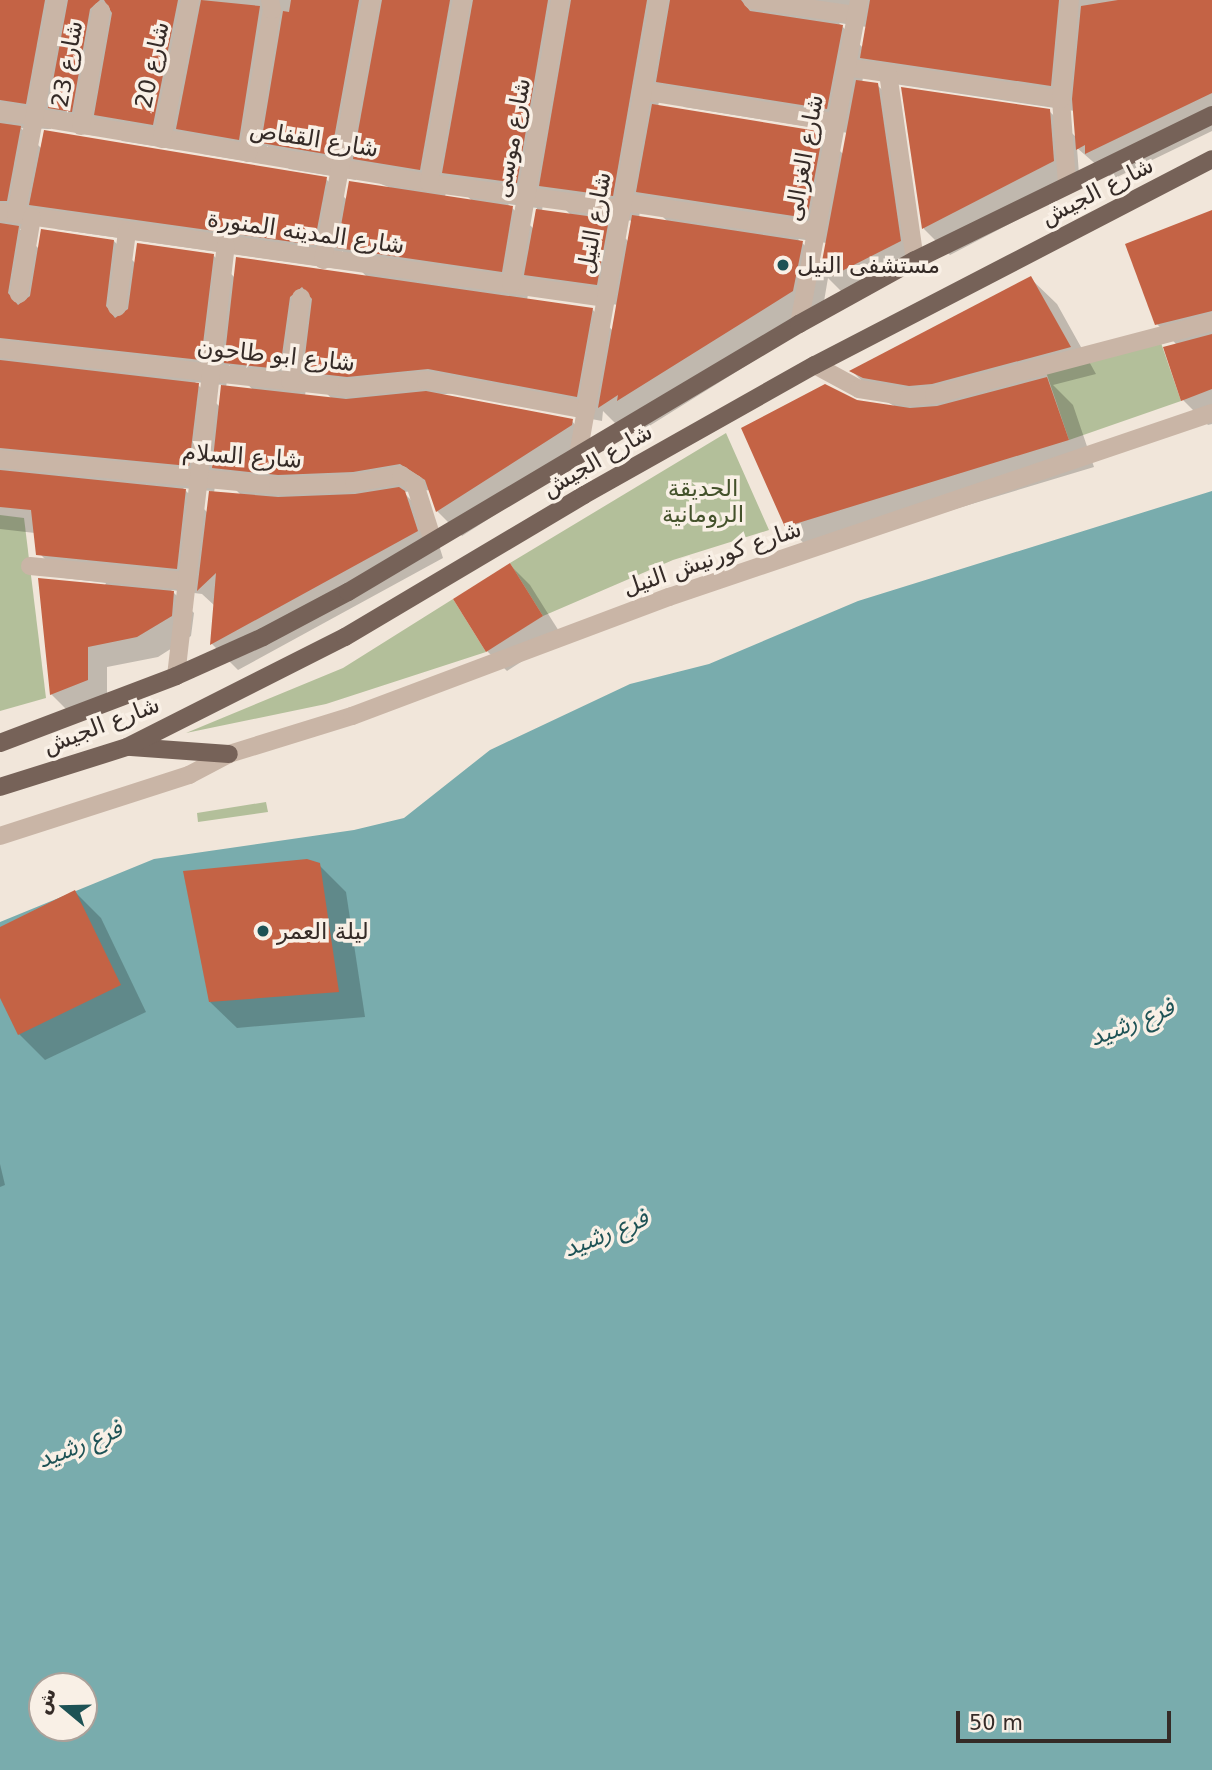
<!DOCTYPE html>
<html>
<head>
<meta charset="utf-8">
<style>
	body { margin:0 }
	#map { position:relative; width:1212px; height:1770px; overflow:hidden; background:#f1e6da; font-family:"DejaVu Sans","Noto Sans Arabic",sans-serif }
	div>[style] { position:absolute }
	.green>* { inset:0; background:#b3bf9a }
	.water>* { inset:0; background:#79acad }
	.shadow>* { inset:0; background:#0003 }
	.building>* { inset:0; background:#c46345 }
	.minor>* { height:18px; margin:-9px; padding:0 9px; transform-origin:9px; border-radius:9px; background:#c9b5a6 }
	.major>* { height:18px; margin:-9px; padding:0 9px; transform-origin:9px; border-radius:9px; background:#766258 }
	.dots>* { width:19px; height:19px; translate:-50% -50%; box-sizing:border-box; border:4px solid #f9f0e6; border-radius:50% }
	span { translate:-50% -50%; white-space:nowrap; text-align:center; line-height:1.15; -webkit-text-stroke:7px #f9f0e6; paint-order:stroke }
	.street-label { font-size:23px; color:#352b27 }
	.poi-label { font-size:23px; color:#352b27 }
	.left { translate:0 -50%; text-align:left }
	.park-label { font-size:23px; color:#44522b }
	.water-label { font-size:24px; color:#1d5255; font-style:italic }
	.north { position:absolute; left:28px; top:1672px; width:70px; height:70px; box-sizing:border-box; background:#f9f0e6; border:2px solid #aba19a; border-radius:50%; rotate:289deg; font-size:19px; font-weight:700; line-height:28px; text-align:center; color:#352b27 }
	.north::after { content:''; display:block; margin:auto; width:24px; height:32px; background:#1d5255; clip-path:polygon(50% 0,100% 100%,50% 72%,0 100%) }
	.scale { position:absolute; left:956px; top:1711px; width:215px; height:32px; box-sizing:border-box; border:4px solid #352b27; border-top:0; padding-left:9px; font-size:21px; line-height:24px; white-space:nowrap; color:#352b27; -webkit-text-stroke:5px #f9f0e6; paint-order:stroke }
</style>
</head>
<body>
<div id="map">
	<div class="green">
		<i style="clip-path:polygon(1158px 334px,1181px 401px,1069px 440px,1046px 372px)"></i>
		<i style="clip-path:polygon(726px 433px,769px 530px,673px 560px,543px 616px,510px 563px)"></i>
		<i style="clip-path:polygon(0 515px,24px 518px,46px 698px,0 711px)"></i>
		<i style="clip-path:polygon(453px 599px,486px 652px,326px 704px,186px 733px,343px 668px)"></i>
		<i style="clip-path:polygon(266px 802px,268px 812px,198px 822px,197px 813px)"></i>
	</div>
	<div class="water">
		<i style="clip-path:polygon(evenodd,1212px 491px,1212px 1770px,0 1770px,0 922px,154px 859px,354px 830px,404px 818px,490px 750px,630px 684px,709px 664px,858px 601px,1212px 491px,42px 1686px,84px 1686px,84px 1728px,42px 1728px,42px 1686px)"></i>
	</div>
	<div class="shadow">
		<i style="clip-path:polygon(evenodd,0 0,1212px 0,1212px 131px,1113px 179px,1077px 148px,1080px 187px,950px 255px,924px 229px,904px 89px,1049px 111px,1077px 138px,1075px 111px,888px 83px,866px 61px,862px 83px,877px 85px,898px 105px,920px 261px,842px 292px,828px 278px,821px 319px,646px 428px,643px 425px,627px 435px,603px 411px,602px 421px,454px 393px,439px 395px,572px 421px,596px 450px,462px 536px,437px 511px,431px 490px,403px 492px,431px 520px,443px 558px,238px 670px,212px 644px,215px 606px,202px 594px,171px 590px,194px 613px,191px 636px,158px 657px,107px 667px,107px 700px,71px 714px,51px 694px,106px 583px,64px 578px,38px 552px,35px 533px,0 529px,0 0,839px 23px,867px 27px,863px 48px,839px 23px,0 0,662px 85px,684px 107px,848px 133px,844px 155px,822px 133px,658px 107px,662px 85px,0 0,54px 111px,76px 133px,97px 136px,100px 119px,122px 141px,179px 150px,182px 133px,203px 154px,264px 164px,267px 146px,289px 169px,356px 180px,360px 163px,381px 184px,396px 190px,347px 200px,326px 179px,42px 149px,21px 128px,51px 129px,54px 111px,0 0,449px 177px,473px 202px,445px 197px,449px 177px,0 0,545px 190px,571px 215px,542px 211px,545px 190px,0 0,642px 196px,668px 222px,639px 218px,642px 196px,0 0,508px 204px,537px 208px,534px 229px,508px 204px,0 0,36px 209px,56px 229px,339px 269px,342px 251px,368px 278px,235px 278px,213px 255px,136px 264px,114px 241px,39px 249px,20px 229px,32px 227px,36px 209px,0 0,604px 217px,633px 221px,629px 242px,604px 217px,0 0,798px 239px,827px 243px,824px 264px,798px 239px,0 0,531px 279px,546px 294px,618px 305px,613px 331px,592px 309px,527px 300px,531px 279px,0 0,229px 365px,254px 391px,226px 388px,229px 365px,0 0,308px 374px,333px 400px,305px 396px,308px 374px,0 0,195px 382px,223px 385px,220px 407px,195px 382px,0 0,217px 471px,242px 496px,214px 493px,217px 471px,0 0,183px 488px,211px 491px,208px 513px,183px 488px)"></i>
		<i style="clip-path:polygon(1212px 212px,1212px 424px,1208px 425px,1183px 400px,1165px 348px,1177px 345px,1157px 324px)"></i>
		<i style="clip-path:polygon(1030px 278px,1057px 304px,1096px 374px,1053px 385px,1073px 405px,1094px 467px,813px 552px,786px 526px,856px 402px,898px 408px,878px 397px,852px 371px)"></i>
		<i style="clip-path:polygon(510px 565px,530px 585px,562px 636px,507px 671px,487px 651px)"></i>
		<i style="clip-path:polygon(319px 865px,346px 892px,365px 1017px,237px 1028px,210px 1002px)"></i>
		<i style="clip-path:polygon(75px 892px,101px 918px,146px 1012px,45px 1060px,19px 1034px,0 994px,0 929px)"></i>
		<i style="clip-path:polygon(0 1164px,5px 1185px,0 1187px)"></i>
	</div>
	<div class="building">
		<i style="clip-path:polygon(0 0,45px 0,26px 104px,0 100px)"></i>
		<i style="clip-path:polygon(68px 0,100px 0,90px 9px,72px 112px,48px 108px)"></i>
		<i style="clip-path:polygon(104px 0,178px 0,153px 125px,94px 115px,112px 13px)"></i>
		<i style="clip-path:polygon(201px 0,260px 6px,239px 140px,176px 129px)"></i>
		<i style="clip-path:polygon(291px 0,359px 0,331px 155px,261px 143px,283px 11px,289px 12px)"></i>
		<i style="clip-path:polygon(382px 0,450px 0,420px 170px,353px 159px)"></i>
		<i style="clip-path:polygon(473px 0,548px 0,517px 183px,442px 173px)"></i>
		<i style="clip-path:polygon(571px 0,647px 0,613px 196px,539px 186px)"></i>
		<i style="clip-path:polygon(670px 0,741px 0,750px 11px,843px 25px,827px 109px,656px 82px)"></i>
		<i style="clip-path:polygon(870px 0,1059px 0,1051px 86px,860px 58px)"></i>
		<i style="clip-path:polygon(1118px 0,1212px 0,1212px 93px,1085px 154px,1085px 145px,1076px 150px,1072px 99px,1081px 6px)"></i>
		<i style="clip-path:polygon(856px 80px,878px 83px,901px 241px,832px 276px,820px 272px)"></i>
		<i style="clip-path:polygon(901px 87px,1050px 109px,1054px 161px,922px 229px)"></i>
		<i style="clip-path:polygon(652px 104px,823px 132px,807px 218px,636px 192px)"></i>
		<i style="clip-path:polygon(0 123px,21px 126px,7px 201px,0 201px)"></i>
		<i style="clip-path:polygon(44px 130px,327px 177px,314px 245px,29px 205px)"></i>
		<i style="clip-path:polygon(349px 181px,513px 206px,502px 272px,337px 248px)"></i>
		<i style="clip-path:polygon(536px 209px,609px 219px,597px 285px,524px 275px)"></i>
		<i style="clip-path:polygon(1212px 210px,1212px 311px,1155px 325px,1125px 244px)"></i>
		<i style="clip-path:polygon(632px 215px,803px 241px,793px 291px,617px 401px,618px 395px,598px 408px)"></i>
		<i style="clip-path:polygon(0 223px,19px 226px,8px 293px,18px 305px,30px 296px,41px 229px,114px 240px,106px 306px,115px 318px,128px 309px,137px 243px,214px 254px,201px 360px,0 338px)"></i>
		<i style="clip-path:polygon(236px 257px,593px 308px,577px 397px,428px 369px,347px 377px,303px 372px,312px 299px,302px 287px,290px 297px,280px 369px,224px 363px)"></i>
		<i style="clip-path:polygon(1031px 276px,1071px 347px,932px 384px,909px 386px,863px 378px,849px 371px)"></i>
		<i style="clip-path:polygon(1212px 334px,1212px 389px,1181px 401px,1163px 347px)"></i>
		<i style="clip-path:polygon(0 360px,199px 383px,189px 466px,0 448px)"></i>
		<i style="clip-path:polygon(1047px 377px,1069px 440px,785px 527px,741px 428px,825px 384px,857px 400px,910px 408px,937px 406px)"></i>
		<i style="clip-path:polygon(221px 385px,346px 399px,426px 391px,573px 419px,572px 425px,436px 512px,425px 480px,400px 464px,353px 472px,278px 475px,212px 468px)"></i>
		<i style="clip-path:polygon(0 470px,186px 489px,177px 569px,36px 555px,31px 510px,0 507px)"></i>
		<i style="clip-path:polygon(399px 487px,405px 491px,418px 531px,210px 645px,216px 573px,197px 591px,209px 491px,278px 497px,355px 494px)"></i>
		<i style="clip-path:polygon(510px 563px,543px 616px,486px 652px,453px 599px)"></i>
		<i style="clip-path:polygon(38px 578px,174px 591px,172px 616px,137px 637px,88px 647px,88px 680px,50px 695px)"></i>
		<i style="clip-path:polygon(307px 859px,320px 863px,339px 992px,209px 1002px,183px 871px)"></i>
		<i style="clip-path:polygon(75px 890px,121px 985px,18px 1035px,0 998px,0 927px)"></i>
	</div>
	<div class="minor">
		<i style="left:752px;top:0;width:104px;rotate:8.3deg"></i>
		<i style="left:846px;top:67px;width:217px;rotate:8.5deg"></i>
		<i style="left:888px;top:73px;width:189px;rotate:81.8deg"></i>
		<i style="left:643px;top:91px;width:194px;rotate:9.2deg"></i>
		<i style="left:0;top:111px;width:435px;rotate:9.5deg"></i>
		<i style="left:429px;top:183px;width:195px;rotate:7.7deg"></i>
		<i style="left:81px;top:126px;width:117px;rotate:-80.1deg"></i>
		<i style="left:162px;top:139px;width:142px;rotate:-78.6deg"></i>
		<i style="left:248px;top:153px;width:145px;rotate:-80.5deg"></i>
		<i style="left:272px;top:10px;width:10px;rotate:-101deg"></i>
		<i style="left:429px;top:183px;width:186px;rotate:-79.8deg"></i>
		<i style="left:1067px;top:183px;width:84px;rotate:-94.1deg"></i>
		<i style="left:1061px;top:99px;width:99px;rotate:-84.8deg"></i>
		<i style="left:623px;top:202px;width:194px;rotate:8.6deg"></i>
		<i style="left:0;top:212px;width:612px;rotate:8.08deg"></i>
		<i style="left:16px;top:214px;width:218px;rotate:-79.2deg"></i>
		<i style="left:323px;top:260px;width:264px;rotate:-79.5deg"></i>
		<i style="left:511px;top:284px;width:288px;rotate:-80.2deg"></i>
		<i style="left:19px;top:294px;width:78px;rotate:-80.4deg"></i>
		<i style="left:117px;top:307px;width:76px;rotate:-82.4deg"></i>
		<i style="left:799px;top:324px;width:330px;rotate:-79.5deg"></i>
		<i style="left:0;top:349px;width:349px;rotate:6.4deg"></i>
		<i style="left:347px;top:388px;width:79px;rotate:-5.8deg"></i>
		<i style="left:426px;top:380px;width:163px;rotate:10.6deg"></i>
		<i style="left:815px;top:365px;width:50px;rotate:28.6deg"></i>
		<i style="left:859px;top:389px;width:51px;rotate:9.1deg"></i>
		<i style="left:909px;top:397px;width:25px;rotate:-5deg"></i>
		<i style="left:934px;top:395px;width:287px;rotate:-14.7deg"></i>
		<i style="left:290px;top:382px;width:85px;rotate:-82.5deg"></i>
		<i style="left:578px;top:455px;width:462px;rotate:-79.9deg"></i>
		<i style="left:0;top:459px;width:279px;rotate:5.5deg"></i>
		<i style="left:278px;top:486px;width:76px;rotate:-2.3deg"></i>
		<i style="left:354px;top:483px;width:48px;rotate:-9.7deg"></i>
		<i style="left:401px;top:475px;width:17px;rotate:33deg"></i>
		<i style="left:415px;top:484px;width:60px;rotate:72.5deg"></i>
		<i style="left:30px;top:566px;width:158px;rotate:5.5deg"></i>
		<i style="left:176px;top:676px;width:433px;rotate:-83.4deg"></i>
		<i style="left:0;top:836px;width:199px;rotate:-17.9deg"></i>
		<i style="left:189px;top:775px;width:45px;rotate:-27.7deg"></i>
		<i style="left:229px;top:754px;width:129px;rotate:-17.2deg"></i>
		<i style="left:352px;top:716px;width:339px;rotate:-20.6deg"></i>
		<i style="left:669px;top:597px;width:573px;rotate:-18.72deg"></i>
	</div>
	<div class="major">
		<i style="left:0;top:743px;width:188px;rotate:-20.8deg"></i>
		<i style="left:176px;top:676px;width:95px;rotate:-24.1deg"></i>
		<i style="left:263px;top:637px;width:96px;rotate:-27.9deg"></i>
		<i style="left:348px;top:592px;width:525px;rotate:-30.72deg"></i>
		<i style="left:799px;top:324px;width:132px;rotate:-28.9deg"></i>
		<i style="left:915px;top:260px;width:331px;rotate:-26deg"></i>
		<i style="left:131px;top:747px;width:98px;rotate:4.1deg"></i>
		<i style="left:0;top:787px;width:133px;rotate:-17.5deg"></i>
		<i style="left:127px;top:747px;width:244px;rotate:-26.8deg"></i>
		<i style="left:345px;top:637px;width:278px;rotate:-30.7deg"></i>
		<i style="left:584px;top:495px;width:265px;rotate:-29.4deg"></i>
		<i style="left:815px;top:365px;width:447px;rotate:-27.4deg"></i>
	</div>
	<div class="dots">
		<i style="left:783px;top:265px;background:#1d5255"></i>
		<i style="left:263px;top:931px;background:#1d5255"></i>
	</div>
	<div class="street-label">
		<span style="left:67px;top:64px;rotate:-80deg">شارع 23</span>
		<span style="left:152px;top:65px;rotate:-78deg">شارع 20</span>
		<span style="left:512px;top:138px;rotate:-80deg">شارع موسى</span>
		<span style="left:314px;top:139px;rotate:9deg">شارع القفاص</span>
		<span style="left:804px;top:158px;rotate:-80deg">شارع الغزالى</span>
		<span style="left:1097px;top:191px;rotate:-27deg">شارع الجيش</span>
		<span style="left:594px;top:223px;rotate:-80deg">شارع النيل</span>
		<span style="left:306px;top:232px;rotate:8deg">شارع المدينه المنورة</span>
		<span style="left:276px;top:355px;rotate:6deg">شارع ابو طاحون</span>
		<span style="left:242px;top:456px;rotate:4deg">شارع السلام</span>
		<span style="left:597px;top:460px;rotate:-30deg">شارع الجيش</span>
		<span style="left:712px;top:558px;rotate:-19deg">شارع كورنيش النيل</span>
		<span style="left:101px;top:725px;rotate:-21deg">شارع الجيش</span>
	</div>
	<div class="poi-label">
		<span class="left" style="left:797px;top:265px">مستشفى النيل</span>
		<span class="left" style="left:277px;top:931px">ليلة العمر</span>
	</div>
	<div class="park-label">
		<span style="left:703px;top:501px">الحديقة<br>الرومانية</span>
	</div>
	<div class="water-label">
		<span style="left:1132px;top:1023px;rotate:-22deg">فرع رشيد</span>
		<span style="left:606px;top:1234px;rotate:-22deg">فرع رشيد</span>
		<span style="left:80px;top:1445px;rotate:-22deg">فرع رشيد</span>
	</div>
	<div class="north">ش</div>
	<div class="scale">50 m</div>
</div>
</body>
</html>
